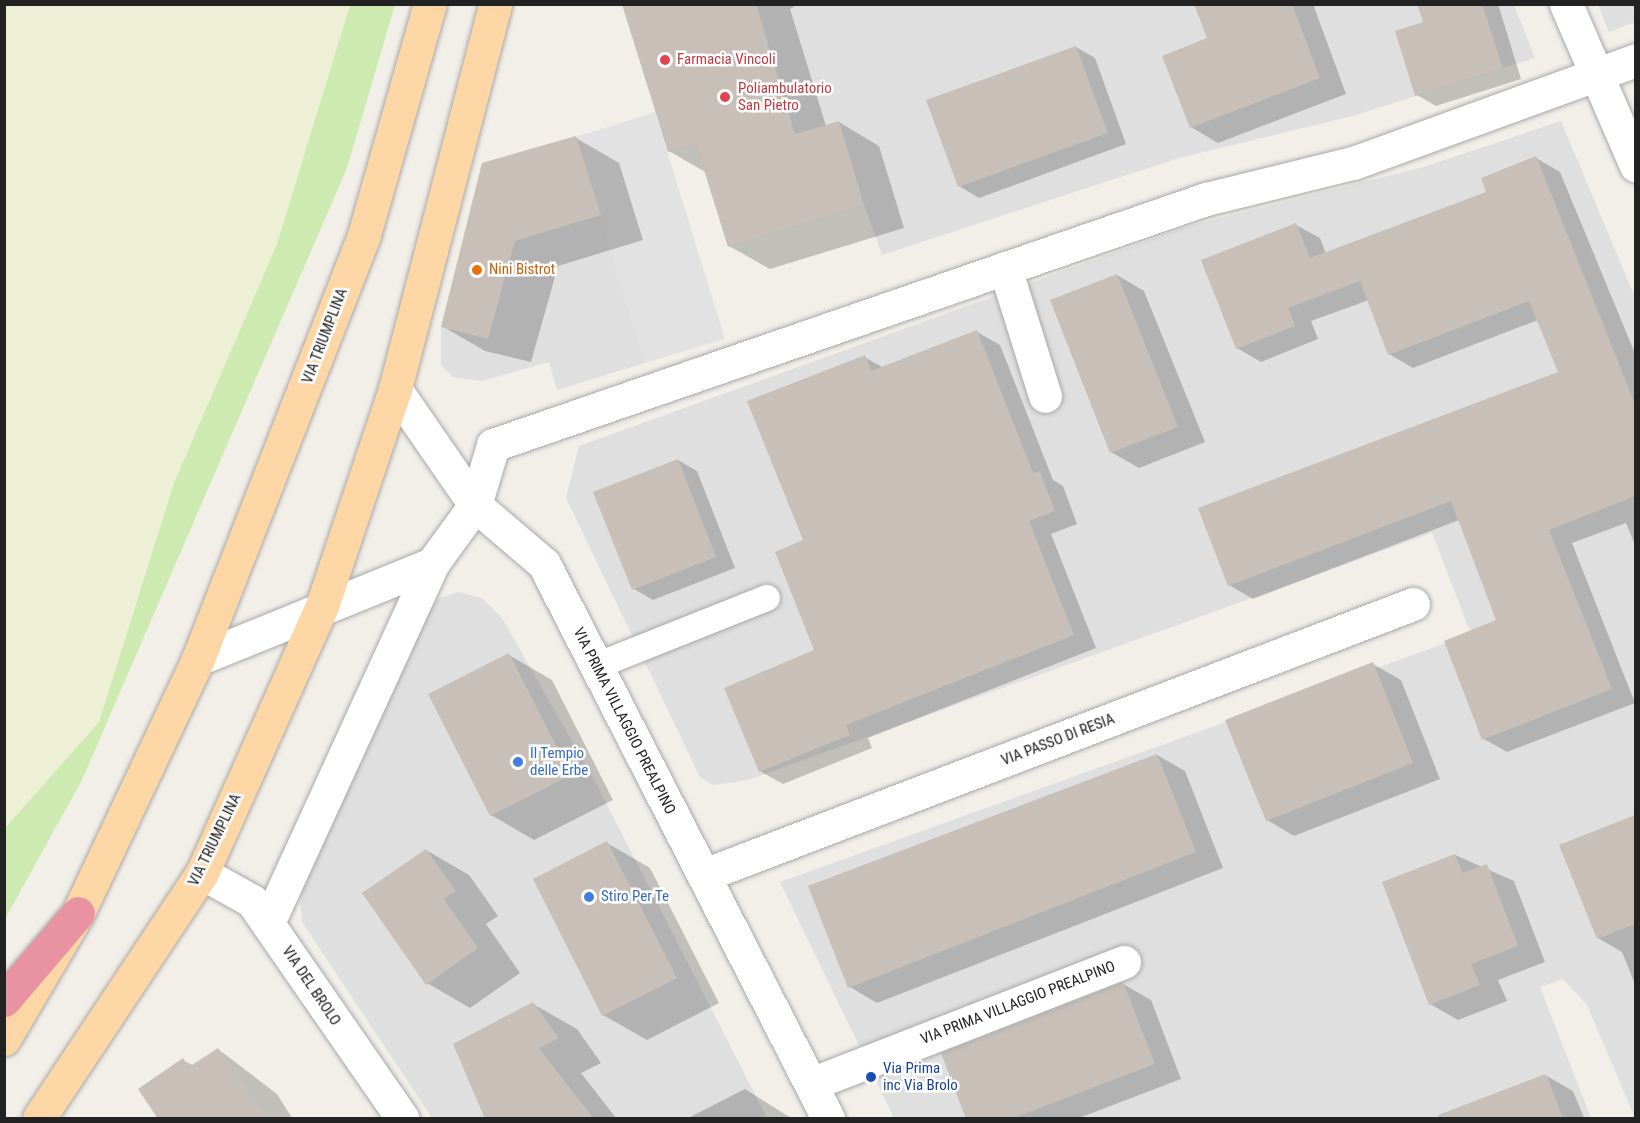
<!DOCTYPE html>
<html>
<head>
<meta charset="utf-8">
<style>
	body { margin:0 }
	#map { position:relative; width:1640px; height:1123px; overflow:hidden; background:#f2efe9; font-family:"Roboto Condensed",sans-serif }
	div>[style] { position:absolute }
	.residential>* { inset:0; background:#e0dfdf }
	.farmland>* { inset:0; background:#eef0d5 }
	.grass>* { inset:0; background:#cdebb0 }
	.parking>* { inset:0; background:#e2e2e2 }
	.shadow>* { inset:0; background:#0003 }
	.building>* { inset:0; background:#c7bfb8 }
	.roads { filter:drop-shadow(0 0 2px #a9a9a9) drop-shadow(0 0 2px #a9a9a9) }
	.lane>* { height:26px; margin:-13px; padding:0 13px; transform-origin:13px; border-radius:13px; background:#fff }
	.street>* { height:33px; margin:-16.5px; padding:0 16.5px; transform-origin:16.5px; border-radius:16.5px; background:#fff }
	.primary>* { height:33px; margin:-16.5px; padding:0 16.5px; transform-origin:16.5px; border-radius:16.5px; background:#fcd6a4 }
	.highway>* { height:33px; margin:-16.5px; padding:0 16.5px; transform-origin:16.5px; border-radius:16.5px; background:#e892a2 }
	.dots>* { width:16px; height:16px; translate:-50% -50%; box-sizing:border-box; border:3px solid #fff; border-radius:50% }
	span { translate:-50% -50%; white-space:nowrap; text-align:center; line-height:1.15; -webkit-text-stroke:5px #fff; paint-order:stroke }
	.health-label { font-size:15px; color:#be3a42 }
	.left { translate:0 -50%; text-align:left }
	.food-label { font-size:15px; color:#c56008 }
	.street-label { font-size:15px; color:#222 }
	.shop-label { font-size:15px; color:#366cbe }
	.transit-label { font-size:15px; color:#164399 }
	.frame { position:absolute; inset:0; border:6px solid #222; pointer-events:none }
</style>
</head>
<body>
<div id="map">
	<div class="residential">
		<i style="clip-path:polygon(622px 5px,1514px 5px,1535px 58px,1353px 116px,1179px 158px,882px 255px,864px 205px,728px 247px,696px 144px,668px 152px)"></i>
		<i style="clip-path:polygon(1598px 5px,1635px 5px,1635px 22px,1609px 32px)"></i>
		<i style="clip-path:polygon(1561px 121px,1635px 297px,1635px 1118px,1587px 1005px,1563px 979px,1540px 987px,1591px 1118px,894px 1118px,780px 882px,1471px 634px,1432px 533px,748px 780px,713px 785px,700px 777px,566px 498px,579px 446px,1188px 226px,1423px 167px)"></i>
		<i style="clip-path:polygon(576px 136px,645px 363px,557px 390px,549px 362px,481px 381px,453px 377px,441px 365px,441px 327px,482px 163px)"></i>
		<i style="clip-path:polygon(458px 592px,482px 598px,502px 618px,598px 787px,767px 1118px,432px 1118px,302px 922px,300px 894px,417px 620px,438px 599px)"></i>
	</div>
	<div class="farmland">
		<i style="clip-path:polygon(5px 5px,350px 5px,277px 244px,174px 483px,99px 722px,5px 828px)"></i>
	</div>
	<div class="grass">
		<i style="clip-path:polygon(350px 5px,395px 5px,347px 168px,82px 780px,5px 919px,5px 828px,99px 722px,174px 483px,277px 244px)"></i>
	</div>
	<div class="parking">
		<i style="clip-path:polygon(655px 112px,725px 339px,645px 363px,576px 137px)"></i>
	</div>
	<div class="shadow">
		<i style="clip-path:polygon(624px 4px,799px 4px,790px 9px,826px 126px,839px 122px,879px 146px,904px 228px,770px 269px,729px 246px,707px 173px,669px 151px)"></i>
		<i style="clip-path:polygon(1207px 4px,1313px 4px,1346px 94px,1218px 143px,1191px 127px,1209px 39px)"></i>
		<i style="clip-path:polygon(1419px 4px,1498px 4px,1521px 79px,1436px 106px,1417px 95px,1424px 23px)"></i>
		<i style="clip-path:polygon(1076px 47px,1095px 58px,1126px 144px,979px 198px,959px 186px)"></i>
		<i style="clip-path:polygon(576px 138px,619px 163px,643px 240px,558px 266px,531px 362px,485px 351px,442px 326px)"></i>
		<i style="clip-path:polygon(1536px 158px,1560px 172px,1636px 356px,1636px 547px,1626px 523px,1572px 543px,1635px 703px,1507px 752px,1484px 739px,1498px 621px,1459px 520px,1253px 599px,1229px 585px,1560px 373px,1538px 320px,1413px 368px,1389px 354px,1369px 300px,1311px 321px,1318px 339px,1261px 362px,1237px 348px,1296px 225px,1320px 238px,1326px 254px,1488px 193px)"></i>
		<i style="clip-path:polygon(1117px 275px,1144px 291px,1205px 442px,1139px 468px,1111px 452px)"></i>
		<i style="clip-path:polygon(977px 332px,1000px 345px,1053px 480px,1063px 486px,1077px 524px,1051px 534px,1096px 648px,868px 738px,872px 748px,783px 784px,760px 771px,816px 651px,805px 541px,864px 357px,884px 368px)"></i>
		<i style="clip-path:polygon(678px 460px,697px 471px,735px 568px,653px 600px,634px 589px)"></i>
		<i style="clip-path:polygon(509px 655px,552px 680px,613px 800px,534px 840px,491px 815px)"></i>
		<i style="clip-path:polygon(1373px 664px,1401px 680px,1440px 779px,1294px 836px,1267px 820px)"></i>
		<i style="clip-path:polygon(1157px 755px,1185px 771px,1223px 868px,877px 1003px,850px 987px)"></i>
		<i style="clip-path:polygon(1636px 816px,1636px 987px,1622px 952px,1598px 938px,1561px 846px)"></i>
		<i style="clip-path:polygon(607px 843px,650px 868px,719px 1003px,647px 1040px,603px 1015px)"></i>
		<i style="clip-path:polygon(426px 850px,469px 875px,498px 916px,486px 924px,520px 973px,470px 1008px,427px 983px)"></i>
		<i style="clip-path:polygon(1455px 855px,1514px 881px,1545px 962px,1498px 980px,1507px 1001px,1458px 1020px,1430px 1004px)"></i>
		<i style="clip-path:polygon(1123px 984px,1151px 1000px,1181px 1079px,1079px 1118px,968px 1118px)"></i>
		<i style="clip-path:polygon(533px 1004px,577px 1029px,601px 1063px,581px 1073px,616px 1118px,487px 1118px)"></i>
		<i style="clip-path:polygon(218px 1049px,277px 1094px,292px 1118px,160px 1118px,183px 1060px,194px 1066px)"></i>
		<i style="clip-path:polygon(1545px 1075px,1573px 1091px,1584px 1118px,1444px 1118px)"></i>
		<i style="clip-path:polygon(745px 1089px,791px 1118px,688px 1118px)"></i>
	</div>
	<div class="building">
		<i style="clip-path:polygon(622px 4px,756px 4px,795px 134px,839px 121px,864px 205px,728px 247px,696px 144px,668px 152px)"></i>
		<i style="clip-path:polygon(1194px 4px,1292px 4px,1320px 78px,1190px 128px,1162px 56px,1207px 38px)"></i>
		<i style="clip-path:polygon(1417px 4px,1482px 4px,1503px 68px,1415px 96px,1395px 31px,1423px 22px)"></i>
		<i style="clip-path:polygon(1076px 46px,1108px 133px,958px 187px,926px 100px)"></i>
		<i style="clip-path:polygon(576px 136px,601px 215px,515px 241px,488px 339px,441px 327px,482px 163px)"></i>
		<i style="clip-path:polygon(1536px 156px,1635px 404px,1635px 496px,1549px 530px,1612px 689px,1482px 740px,1444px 641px,1496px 620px,1451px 501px,1228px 586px,1198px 508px,1558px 372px,1529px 301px,1388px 355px,1360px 281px,1288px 308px,1295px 326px,1236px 349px,1201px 260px,1296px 223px,1310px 258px,1486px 192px,1481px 178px)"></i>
		<i style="clip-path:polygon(1117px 274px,1178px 427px,1110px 453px,1050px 300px)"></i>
		<i style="clip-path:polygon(977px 330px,1033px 473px,1040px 471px,1055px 511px,1029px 521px,1074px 635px,846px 725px,850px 735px,759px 772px,724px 688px,814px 650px,775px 552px,803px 540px,747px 401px,865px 355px,871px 371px)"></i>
		<i style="clip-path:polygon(678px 459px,716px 557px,632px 590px,593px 492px)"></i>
		<i style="clip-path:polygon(509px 653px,571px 775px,490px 816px,428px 694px)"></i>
		<i style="clip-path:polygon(1373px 662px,1413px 763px,1266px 821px,1225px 720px)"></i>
		<i style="clip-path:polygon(1157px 754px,1196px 852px,848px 988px,808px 886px)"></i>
		<i style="clip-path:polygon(1635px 815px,1635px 924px,1597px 939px,1559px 845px)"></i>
		<i style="clip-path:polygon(607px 841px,677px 978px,602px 1016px,533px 879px)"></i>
		<i style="clip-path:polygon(426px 849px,456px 891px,444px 899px,478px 948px,426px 985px,362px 893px)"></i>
		<i style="clip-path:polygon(1455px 854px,1463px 873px,1487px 864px,1518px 946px,1471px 964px,1480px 985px,1429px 1005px,1382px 882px)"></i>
		<i style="clip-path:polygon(1123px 982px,1155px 1064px,1011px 1119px,966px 1119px,941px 1053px)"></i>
		<i style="clip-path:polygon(533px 1002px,559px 1038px,539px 1048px,594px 1119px,485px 1119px,453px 1044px)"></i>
		<i style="clip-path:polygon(218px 1048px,266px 1119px,158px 1119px,138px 1089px,183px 1058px,189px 1067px)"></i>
		<i style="clip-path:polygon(1546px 1074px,1563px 1119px,1438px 1119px,1438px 1115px)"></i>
	</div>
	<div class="roads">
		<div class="lane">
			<i style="left:596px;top:666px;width:184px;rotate:-21.7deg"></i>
		</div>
		<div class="street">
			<i style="left:1566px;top:4px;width:176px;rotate:66.6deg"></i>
			<i style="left:1005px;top:268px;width:134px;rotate:72.6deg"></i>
			<i style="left:395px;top:389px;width:141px;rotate:55.4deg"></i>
			<i style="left:475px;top:505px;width:91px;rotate:40.5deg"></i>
			<i style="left:544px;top:564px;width:623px;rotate:62.86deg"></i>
			<i style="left:198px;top:659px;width:253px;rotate:-22.1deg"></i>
			<i style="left:202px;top:873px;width:57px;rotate:29.2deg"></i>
			<i style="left:252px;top:901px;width:264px;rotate:55.3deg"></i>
			<i style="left:704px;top:875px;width:759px;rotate:-20.92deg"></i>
			<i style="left:268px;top:923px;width:395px;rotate:-65.4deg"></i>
			<i style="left:432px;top:564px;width:73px;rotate:-53.9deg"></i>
			<i style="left:475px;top:505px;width:63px;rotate:-73.3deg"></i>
			<i style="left:493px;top:445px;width:754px;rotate:-19.04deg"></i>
			<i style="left:1206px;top:199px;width:151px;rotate:-13.8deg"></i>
			<i style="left:1353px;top:163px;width:301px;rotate:-20deg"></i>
			<i style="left:811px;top:1084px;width:336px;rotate:-21.3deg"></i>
		</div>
		<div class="primary">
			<i style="left:4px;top:1039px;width:146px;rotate:-59.6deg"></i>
			<i style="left:78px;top:913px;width:281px;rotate:-64.7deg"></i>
			<i style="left:198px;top:659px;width:455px;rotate:-68.6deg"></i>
			<i style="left:364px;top:235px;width:240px;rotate:-74.1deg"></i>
			<i style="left:39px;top:1118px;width:294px;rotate:-56.4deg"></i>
			<i style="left:202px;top:873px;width:293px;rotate:-65.8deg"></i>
			<i style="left:322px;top:606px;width:229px;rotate:-71.4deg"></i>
			<i style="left:395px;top:389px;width:398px;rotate:-75.4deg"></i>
		</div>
		<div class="highway">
			<i style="left:4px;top:1000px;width:114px;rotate:-49.6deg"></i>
		</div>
	</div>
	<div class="dots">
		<i style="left:665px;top:60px;background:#e0444e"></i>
		<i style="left:725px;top:97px;background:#e0444e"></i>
		<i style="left:477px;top:270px;background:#e8710a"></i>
		<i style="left:518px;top:762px;background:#3f7fe0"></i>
		<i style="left:589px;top:897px;background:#3f7fe0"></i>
		<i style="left:871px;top:1077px;background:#1a4fb4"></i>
	</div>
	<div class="health-label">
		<span class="left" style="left:677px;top:60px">Farmacia Vincoli</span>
		<span class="left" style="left:738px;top:97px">Poliambulatorio<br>San Pietro</span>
	</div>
	<div class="food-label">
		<span class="left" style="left:489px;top:270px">Nini Bistrot</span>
	</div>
	<div class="street-label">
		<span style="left:325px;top:336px;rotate:-69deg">VIA TRIUMPLINA</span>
		<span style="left:624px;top:721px;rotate:63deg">VIA PRIMA VILLAGGIO PREALPINO</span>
		<span style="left:1058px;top:740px;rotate:-21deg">VIA PASSO DI RESIA</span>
		<span style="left:215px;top:840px;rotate:-64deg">VIA TRIUMPLINA</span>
		<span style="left:311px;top:986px;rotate:56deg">VIA DEL BROLO</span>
		<span style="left:1018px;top:1003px;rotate:-21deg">VIA PRIMA VILLAGGIO PREALPINO</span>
	</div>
	<div class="shop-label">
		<span class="left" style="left:530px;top:762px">Il Tempio<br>delle Erbe</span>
		<span class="left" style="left:601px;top:897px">Stiro Per Te</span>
	</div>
	<div class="transit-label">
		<span class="left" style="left:883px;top:1077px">Via Prima<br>inc Via Brolo</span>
	</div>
	<div class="frame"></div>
</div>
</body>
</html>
